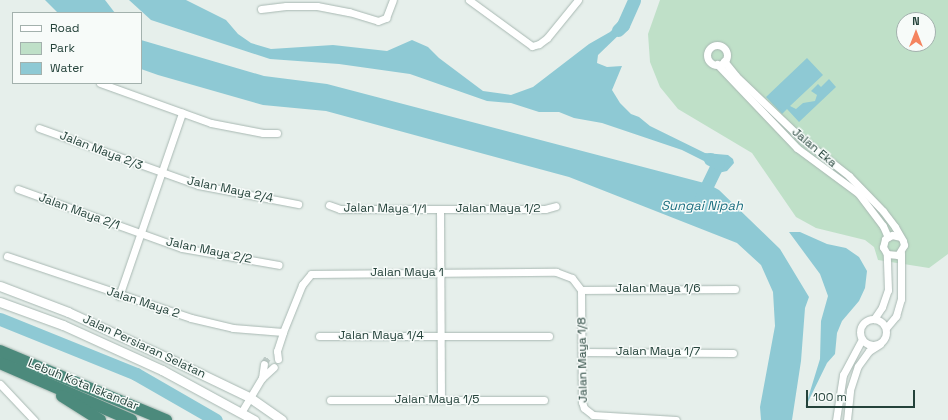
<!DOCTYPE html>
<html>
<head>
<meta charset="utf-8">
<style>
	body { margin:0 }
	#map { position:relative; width:948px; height:420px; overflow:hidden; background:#e6efeb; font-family:"Space Grotesk",sans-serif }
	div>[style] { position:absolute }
	.green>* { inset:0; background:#bfe0c8 }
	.water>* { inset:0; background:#8ec9d4 }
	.river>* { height:13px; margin:-6.5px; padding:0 6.5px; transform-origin:6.5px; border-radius:6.5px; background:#8ec9d4 }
	.minor-tunnel>* { height:7px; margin-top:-3.5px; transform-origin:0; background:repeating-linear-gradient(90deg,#bfccc8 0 7px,transparent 0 10.5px) }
	.roads { filter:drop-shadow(0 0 1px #a8b8b2) drop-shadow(0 0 1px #a8b8b2) }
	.minor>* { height:7px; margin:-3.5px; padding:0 3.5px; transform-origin:3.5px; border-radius:3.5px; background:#fff }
	.minor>.ring { margin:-3.5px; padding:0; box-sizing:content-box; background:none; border:7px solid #fff; border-radius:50% }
	.tertiary>* { height:9px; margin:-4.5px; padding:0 4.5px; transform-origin:4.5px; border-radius:4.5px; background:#fff }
	.trunk>* { height:12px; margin:-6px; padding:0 6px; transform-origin:6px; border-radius:6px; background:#4c8a7c }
	span { translate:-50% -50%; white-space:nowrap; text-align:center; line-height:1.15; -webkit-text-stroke:3px #f7fbf9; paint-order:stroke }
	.street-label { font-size:12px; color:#24423a }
	.water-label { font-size:13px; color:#1c6f80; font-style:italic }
	.legend { position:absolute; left:12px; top:12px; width:130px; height:72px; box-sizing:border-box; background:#f7fbf9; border:1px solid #a3b1ad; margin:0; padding:5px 7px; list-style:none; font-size:12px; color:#24423a }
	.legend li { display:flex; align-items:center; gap:8px; height:20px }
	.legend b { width:20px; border:1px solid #a3b1ad }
	.north { position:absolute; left:896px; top:12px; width:40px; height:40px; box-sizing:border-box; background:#f7fbf9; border:1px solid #a3b1ad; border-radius:50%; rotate:0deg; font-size:11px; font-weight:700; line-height:16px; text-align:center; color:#24423a }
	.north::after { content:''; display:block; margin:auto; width:14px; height:18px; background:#f4845f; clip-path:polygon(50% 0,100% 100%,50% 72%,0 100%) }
	.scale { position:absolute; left:806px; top:390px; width:109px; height:18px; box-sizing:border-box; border:2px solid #24423a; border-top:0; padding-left:5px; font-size:12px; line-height:14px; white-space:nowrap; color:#24423a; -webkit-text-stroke:3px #f7fbf9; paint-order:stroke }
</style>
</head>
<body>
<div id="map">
	<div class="green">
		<i style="clip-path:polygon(evenodd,660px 0,948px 0,948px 254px,929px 268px,878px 260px,874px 247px,865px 240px,816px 228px,796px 217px,752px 153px,678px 109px,660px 87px,650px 62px,648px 34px,660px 0,904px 20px,928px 20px,928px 44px,904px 44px,904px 20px)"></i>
	</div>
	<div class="water">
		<i style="clip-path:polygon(45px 0,105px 0,115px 13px,58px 13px)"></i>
		<i style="clip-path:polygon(129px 0,186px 0,226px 20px,238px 34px,251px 43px,271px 49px,333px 45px,387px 51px,412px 40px,428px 47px,439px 58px,483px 91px,511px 95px,533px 87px,589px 44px,610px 32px,627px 16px,624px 30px,598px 55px,597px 63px,607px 67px,622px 66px,612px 90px,620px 103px,631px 114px,639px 117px,650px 126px,705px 153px,728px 155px,733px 159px,734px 163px,727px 171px,718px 173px,711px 170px,710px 164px,682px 150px,602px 123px,574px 118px,559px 112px,539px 112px,511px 103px,487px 101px,410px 74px,339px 64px,270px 59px,151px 20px)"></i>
		<i style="clip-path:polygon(141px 40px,264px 76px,327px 84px,708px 184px,719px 190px,780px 249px,809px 297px,805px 308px,801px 361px,792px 420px,761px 420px,760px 407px,775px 326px,773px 292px,761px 265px,737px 243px,569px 177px,326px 111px,263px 105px,158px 75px,141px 69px)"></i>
		<i style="clip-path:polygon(807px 58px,823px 75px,790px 106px,796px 109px,803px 103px,815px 101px,817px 95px,811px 91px,818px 84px,821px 87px,829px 79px,836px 87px,799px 122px,787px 109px,782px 114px,766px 97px)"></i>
		<i style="clip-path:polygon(789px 232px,800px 232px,827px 244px,846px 248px,859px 257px,867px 271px,865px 288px,859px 301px,842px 321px,837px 333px,835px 354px,827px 363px,805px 408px,820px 359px,821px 321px,828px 296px,820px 274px)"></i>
	</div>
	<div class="river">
		<i style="left:618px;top:30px;width:7px;rotate:-45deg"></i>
		<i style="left:623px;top:25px;width:27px;rotate:-66deg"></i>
		<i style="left:700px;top:200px;width:41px;rotate:-64.1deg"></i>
		<i style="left:718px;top:163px;width:9px;rotate:-153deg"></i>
		<i style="left:0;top:319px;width:147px;rotate:22deg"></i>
		<i style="left:136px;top:374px;width:92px;rotate:29.9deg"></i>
	</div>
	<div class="minor-tunnel">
		<i style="left:264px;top:364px;width:10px;rotate:-61deg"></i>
	</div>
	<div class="roads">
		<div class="minor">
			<i style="left:469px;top:0;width:78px;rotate:36.1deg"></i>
			<i style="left:532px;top:46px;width:7px;rotate:-16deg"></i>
			<i style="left:539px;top:44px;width:10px;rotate:-37deg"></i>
			<i style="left:547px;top:38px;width:49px;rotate:-50.8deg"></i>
			<i style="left:261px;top:9px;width:25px;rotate:-7deg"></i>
			<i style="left:286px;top:6px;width:31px"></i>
			<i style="left:317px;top:6px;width:33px;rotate:11deg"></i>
			<i style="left:349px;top:12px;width:30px;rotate:17deg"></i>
			<i style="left:378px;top:21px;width:9px;rotate:-21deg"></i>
			<i style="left:386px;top:18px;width:19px;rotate:-69deg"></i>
			<i class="ring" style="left:707px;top:45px;width:13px;height:13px"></i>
			<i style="left:724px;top:61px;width:19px;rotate:51deg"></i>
			<i style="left:736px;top:76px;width:91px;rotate:43.7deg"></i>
			<i style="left:802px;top:139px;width:60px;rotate:38.2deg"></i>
			<i style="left:849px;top:176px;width:49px;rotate:45.8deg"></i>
			<i style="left:883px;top:211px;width:20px;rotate:53deg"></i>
			<i style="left:895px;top:227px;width:16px;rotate:60deg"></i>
			<i style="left:903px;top:241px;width:4px;rotate:76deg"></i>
			<i style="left:904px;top:245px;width:12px;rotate:121deg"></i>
			<i style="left:898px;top:255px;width:11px;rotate:-175deg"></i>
			<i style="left:887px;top:254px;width:8px;rotate:-120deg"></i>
			<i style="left:883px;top:247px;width:8px;rotate:-76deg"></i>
			<i style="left:885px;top:239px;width:8px;rotate:-30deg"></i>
			<i style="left:892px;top:235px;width:8px;rotate:14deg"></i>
			<i style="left:717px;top:64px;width:116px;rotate:46.4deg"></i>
			<i style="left:797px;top:148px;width:76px;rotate:36.4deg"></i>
			<i style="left:858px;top:193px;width:41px;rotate:52.9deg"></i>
			<i style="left:883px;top:226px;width:12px;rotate:66deg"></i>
			<i style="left:100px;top:83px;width:118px;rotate:19.8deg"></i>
			<i style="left:211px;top:123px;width:53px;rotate:10.9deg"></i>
			<i style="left:263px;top:133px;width:14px"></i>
			<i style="left:39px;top:128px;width:169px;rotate:19.7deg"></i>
			<i style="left:198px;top:185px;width:102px;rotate:10.8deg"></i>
			<i style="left:18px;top:189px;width:174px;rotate:19.8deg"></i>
			<i style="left:182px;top:248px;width:98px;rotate:9.9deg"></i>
			<i style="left:329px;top:205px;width:12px;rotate:20deg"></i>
			<i style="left:340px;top:209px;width:205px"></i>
			<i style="left:545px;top:209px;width:11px;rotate:-15deg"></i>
			<i style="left:440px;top:209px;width:191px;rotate:89.7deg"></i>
			<i style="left:7px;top:256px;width:194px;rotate:18.6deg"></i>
			<i style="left:191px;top:318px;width:43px;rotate:13.4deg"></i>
			<i style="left:233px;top:328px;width:50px;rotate:4.6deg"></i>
			<i style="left:581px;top:290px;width:154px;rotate:-0.4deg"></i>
			<i style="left:119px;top:296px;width:194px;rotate:-71deg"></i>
			<i class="ring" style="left:860px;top:319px;width:19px;height:19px"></i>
			<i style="left:874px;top:319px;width:14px;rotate:-56deg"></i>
			<i style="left:882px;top:307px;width:18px;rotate:-71deg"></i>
			<i style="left:888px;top:290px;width:36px;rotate:-92deg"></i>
			<i style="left:886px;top:328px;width:16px;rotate:-50deg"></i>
			<i style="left:896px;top:316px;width:18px;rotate:-74deg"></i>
			<i style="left:901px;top:299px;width:46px;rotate:-90deg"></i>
			<i style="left:319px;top:336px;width:230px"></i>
			<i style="left:582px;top:352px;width:151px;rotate:0.4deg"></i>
			<i style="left:278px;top:359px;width:8px;rotate:-97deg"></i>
			<i style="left:277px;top:351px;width:20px;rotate:-72deg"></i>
			<i style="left:283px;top:332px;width:51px;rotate:-68deg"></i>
			<i style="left:302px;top:285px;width:14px;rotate:-51deg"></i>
			<i style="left:311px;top:274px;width:245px;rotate:-0.5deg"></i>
			<i style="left:556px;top:272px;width:17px;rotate:21deg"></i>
			<i style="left:572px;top:278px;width:15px;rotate:53deg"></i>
			<i style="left:581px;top:290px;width:112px;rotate:89.5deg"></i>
			<i style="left:582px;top:402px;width:6px;rotate:72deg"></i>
			<i style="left:584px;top:408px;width:11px;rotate:38deg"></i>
			<i style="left:593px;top:415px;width:83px;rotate:3.4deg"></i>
			<i style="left:262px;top:378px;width:14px;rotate:-82deg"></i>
			<i style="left:0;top:384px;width:50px;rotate:46.6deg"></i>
			<i style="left:330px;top:400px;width:214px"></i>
			<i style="left:242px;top:411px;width:39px;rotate:-59deg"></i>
			<i style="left:262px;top:378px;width:16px;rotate:-43deg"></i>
			<i style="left:836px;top:420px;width:46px;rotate:-81.2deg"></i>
			<i style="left:843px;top:375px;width:40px;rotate:-62deg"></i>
			<i style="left:847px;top:420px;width:30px;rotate:-84deg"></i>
			<i style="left:850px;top:390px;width:25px;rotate:-72deg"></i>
			<i style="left:858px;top:366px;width:19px;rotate:-54deg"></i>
			<i style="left:869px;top:351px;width:13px;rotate:-32deg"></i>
		</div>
		<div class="tertiary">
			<i style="left:0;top:286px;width:73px;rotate:20.9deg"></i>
			<i style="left:68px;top:312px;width:110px;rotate:24.7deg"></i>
			<i style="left:168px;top:358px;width:90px;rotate:25.7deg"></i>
			<i style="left:249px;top:397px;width:40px;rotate:34.9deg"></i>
			<i style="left:0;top:302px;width:67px;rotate:20.1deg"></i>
			<i style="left:63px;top:325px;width:109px;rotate:24.4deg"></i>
			<i style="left:162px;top:370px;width:105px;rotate:28.5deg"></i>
		</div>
		<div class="trunk">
			<i style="left:0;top:351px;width:180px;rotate:22.6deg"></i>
			<i style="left:0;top:363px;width:143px;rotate:23.5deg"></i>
			<i style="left:62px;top:396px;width:45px;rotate:32.3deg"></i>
		</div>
	</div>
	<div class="street-label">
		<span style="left:814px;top:148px;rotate:40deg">Jalan Eka</span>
		<span style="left:101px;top:151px;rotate:21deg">Jalan Maya 2/3</span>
		<span style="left:230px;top:190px;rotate:12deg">Jalan Maya 2/4</span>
		<span style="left:385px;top:209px;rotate:1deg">Jalan Maya 1/1</span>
		<span style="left:498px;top:209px">Jalan Maya 1/2</span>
		<span style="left:79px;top:212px;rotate:20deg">Jalan Maya 2/1</span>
		<span style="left:209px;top:251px;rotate:12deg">Jalan Maya 2/2</span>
		<span style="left:407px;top:273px">Jalan Maya 1</span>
		<span style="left:658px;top:289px">Jalan Maya 1/6</span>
		<span style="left:143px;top:303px;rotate:18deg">Jalan Maya 2</span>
		<span style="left:381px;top:336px">Jalan Maya 1/4</span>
		<span style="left:144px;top:347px;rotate:25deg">Jalan Persiaran Selatan</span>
		<span style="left:658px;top:352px">Jalan Maya 1/7</span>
		<span style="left:583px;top:360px;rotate:-91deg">Jalan Maya 1/8</span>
		<span style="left:83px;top:385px;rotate:22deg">Lebuh Kota Iskandar</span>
		<span style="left:437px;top:400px">Jalan Maya 1/5</span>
	</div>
	<div class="water-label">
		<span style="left:702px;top:206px">Sungai Nipah</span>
	</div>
	<ul class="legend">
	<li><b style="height:5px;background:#fff"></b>Road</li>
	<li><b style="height:11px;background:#bfe0c8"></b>Park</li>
	<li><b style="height:11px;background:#8ec9d4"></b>Water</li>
	</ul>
	<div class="north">N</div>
	<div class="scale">100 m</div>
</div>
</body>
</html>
